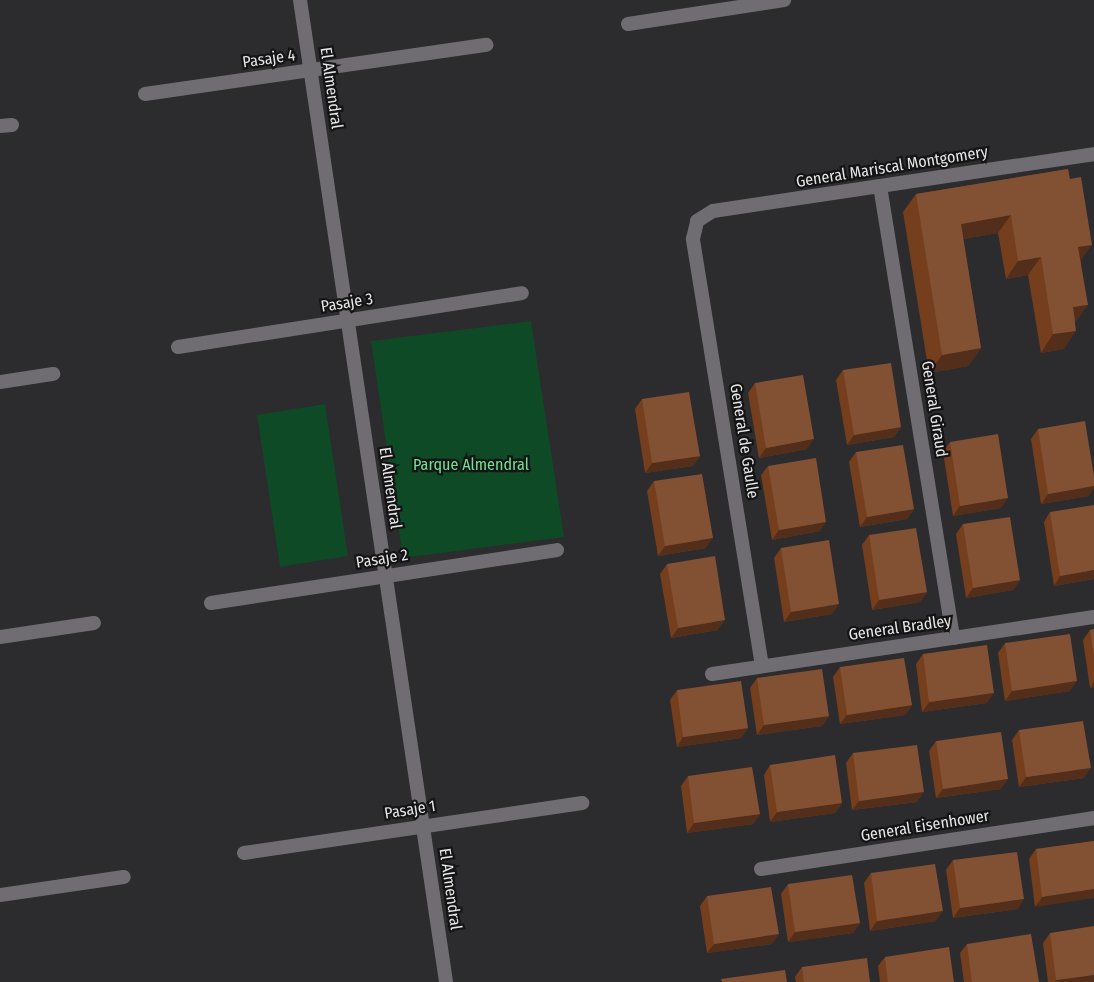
<!DOCTYPE html>
<html>
<head>
<meta charset="utf-8">
<style>
	body { margin:0 }
	#map { position:relative; width:1094px; height:982px; overflow:hidden; background:#2c2b2e; font-family:"Fira Sans Condensed",sans-serif }
	div>[style] { position:absolute }
	.green>* { inset:0; background:#0d4a25 }
	.minor>* { height:14px; margin:-7px; padding:0 7px; transform-origin:7px; border-radius:7px; background:#6f6d71 }
	.wall>* { inset:0; background:#753e1d }
	.shaded-wall>* { inset:0; background:#532f1b }
	.building>* { inset:0; background:#825033 }
	span { translate:-50% -50%; white-space:nowrap; text-align:center; line-height:1.15; -webkit-text-stroke:4.5px #141415; paint-order:stroke }
	.street-label { font-size:16px; color:#e6e5e7 }
	.park-label { font-size:16px; color:#70e193 }
</style>
</head>
<body>
<div id="map">
	<div class="green">
		<i style="clip-path:polygon(531px 321px,564px 537px,403px 558px,371px 341px)"></i>
		<i style="clip-path:polygon(325px 404px,348px 556px,280px 567px,257px 415px)"></i>
	</div>
	<div class="minor">
		<i style="left:300px;top:0;width:993px;rotate:81.54deg"></i>
		<i style="left:628px;top:24px;width:158px;rotate:-8.7deg"></i>
		<i style="left:145px;top:94px;width:345px;rotate:-8.2deg"></i>
		<i style="left:0;top:126px;width:12px;rotate:-5deg"></i>
		<i style="left:880px;top:186px;width:458px;rotate:80.8deg"></i>
		<i style="left:178px;top:347px;width:348px;rotate:-8.9deg"></i>
		<i style="left:0;top:382px;width:54px;rotate:-8.6deg"></i>
		<i style="left:211px;top:603px;width:350px;rotate:-8.7deg"></i>
		<i style="left:0;top:637px;width:95px;rotate:-8.5deg"></i>
		<i style="left:762px;top:666px;width:433px;rotate:-99.2deg"></i>
		<i style="left:693px;top:239px;width:18px;rotate:-77deg"></i>
		<i style="left:697px;top:221px;width:19px;rotate:-32deg"></i>
		<i style="left:713px;top:211px;width:385px;rotate:-8.5deg"></i>
		<i style="left:712px;top:674px;width:386px;rotate:-8.5deg"></i>
		<i style="left:244px;top:853px;width:342px;rotate:-8.4deg"></i>
		<i style="left:761px;top:869px;width:337px;rotate:-8.7deg"></i>
		<i style="left:0;top:895px;width:125px;rotate:-8.3deg"></i>
	</div>
	<div class="wall">
		<i style="clip-path:polygon(1068px 169px,1081px 262px,1075px 323px,1064px 349px,1041px 353px,1028px 275px,1006px 279px,998px 233px,963px 239px,981px 348px,968px 366px,929px 373px,903px 212px,916px 194px)"></i>
		<i style="clip-path:polygon(843px 370px,901px 427px,894px 437px,847px 445px,836px 380px)"></i>
		<i style="clip-path:polygon(755px 383px,807px 449px,759px 458px,748px 393px)"></i>
		<i style="clip-path:polygon(642px 399px,700px 456px,693px 466px,645px 473px,635px 409px)"></i>
		<i style="clip-path:polygon(1038px 429px,1089px 496px,1041px 504px,1031px 439px)"></i>
		<i style="clip-path:polygon(950px 442px,1001px 508px,953px 516px,943px 452px)"></i>
		<i style="clip-path:polygon(856px 452px,914px 509px,907px 519px,860px 527px,849px 462px)"></i>
		<i style="clip-path:polygon(768px 466px,820px 531px,772px 540px,761px 475px)"></i>
		<i style="clip-path:polygon(654px 481px,706px 548px,658px 556px,647px 491px)"></i>
		<i style="clip-path:polygon(1050px 512px,1094px 579px,1054px 586px,1044px 522px)"></i>
		<i style="clip-path:polygon(963px 524px,1020px 580px,1013px 590px,966px 598px,956px 534px)"></i>
		<i style="clip-path:polygon(869px 535px,927px 592px,920px 602px,872px 610px,862px 545px)"></i>
		<i style="clip-path:polygon(781px 548px,832px 614px,784px 622px,774px 558px)"></i>
		<i style="clip-path:polygon(667px 564px,718px 630px,671px 638px,660px 574px)"></i>
		<i style="clip-path:polygon(1094px 629px,1094px 687px,1090px 688px,1083px 640px,1090px 630px)"></i>
		<i style="clip-path:polygon(1005px 643px,1070px 691px,1005px 701px,998px 653px)"></i>
		<i style="clip-path:polygon(923px 654px,987px 703px,922px 712px,916px 664px)"></i>
		<i style="clip-path:polygon(840px 667px,912px 705px,905px 715px,840px 724px,833px 677px)"></i>
		<i style="clip-path:polygon(757px 678px,829px 716px,822px 726px,757px 735px,750px 688px)"></i>
		<i style="clip-path:polygon(677px 690px,748px 728px,741px 738px,677px 747px,670px 700px)"></i>
		<i style="clip-path:polygon(1019px 730px,1084px 778px,1019px 787px,1012px 740px)"></i>
		<i style="clip-path:polygon(936px 741px,1001px 789px,936px 798px,929px 751px)"></i>
		<i style="clip-path:polygon(853px 753px,917px 802px,852px 810px,846px 763px)"></i>
		<i style="clip-path:polygon(770px 765px,842px 803px,835px 813px,770px 822px,764px 775px)"></i>
		<i style="clip-path:polygon(688px 776px,760px 814px,753px 824px,687px 833px,681px 786px)"></i>
		<i style="clip-path:polygon(1094px 841px,1035px 907px,1029px 859px,1036px 849px)"></i>
		<i style="clip-path:polygon(953px 860px,1018px 909px,953px 918px,946px 870px)"></i>
		<i style="clip-path:polygon(871px 873px,936px 921px,870px 931px,864px 883px)"></i>
		<i style="clip-path:polygon(788px 884px,860px 923px,853px 933px,788px 942px,781px 894px)"></i>
		<i style="clip-path:polygon(707px 896px,772px 944px,707px 953px,700px 906px)"></i>
		<i style="clip-path:polygon(1050px 933px,1094px 982px,1048px 982px,1043px 943px)"></i>
		<i style="clip-path:polygon(967px 944px,1039px 982px,964px 982px,960px 953px)"></i>
		<i style="clip-path:polygon(885px 957px,954px 982px,880px 982px,878px 966px)"></i>
		<i style="clip-path:polygon(802px 967px,870px 982px,796px 982px,795px 977px)"></i>
	</div>
	<div class="shaded-wall">
		<i style="clip-path:polygon(1011px 215px,998px 233px,948px 242px,961px 224px)"></i>
		<i style="clip-path:polygon(1092px 245px,1079px 263px,1078px 247px)"></i>
		<i style="clip-path:polygon(1041px 257px,1028px 275px,1006px 279px,1018px 261px)"></i>
		<i style="clip-path:polygon(1088px 305px,1075px 323px,1073px 307px)"></i>
		<i style="clip-path:polygon(1076px 331px,1064px 349px,1041px 353px,1053px 334px)"></i>
		<i style="clip-path:polygon(981px 348px,968px 366px,929px 373px,942px 355px)"></i>
		<i style="clip-path:polygon(901px 427px,894px 437px,847px 445px,854px 435px)"></i>
		<i style="clip-path:polygon(814px 439px,807px 449px,759px 458px,766px 448px)"></i>
		<i style="clip-path:polygon(700px 456px,693px 466px,645px 473px,652px 463px)"></i>
		<i style="clip-path:polygon(1094px 486px,1094px 488px,1089px 496px,1041px 504px,1048px 494px)"></i>
		<i style="clip-path:polygon(1008px 498px,1001px 508px,953px 516px,960px 506px)"></i>
		<i style="clip-path:polygon(914px 509px,907px 519px,860px 527px,867px 517px)"></i>
		<i style="clip-path:polygon(826px 522px,820px 531px,772px 540px,779px 530px)"></i>
		<i style="clip-path:polygon(713px 538px,706px 548px,658px 556px,665px 546px)"></i>
		<i style="clip-path:polygon(1094px 570px,1094px 579px,1054px 586px,1060px 576px)"></i>
		<i style="clip-path:polygon(1020px 580px,1013px 590px,966px 598px,973px 588px)"></i>
		<i style="clip-path:polygon(927px 592px,920px 602px,872px 610px,879px 600px)"></i>
		<i style="clip-path:polygon(839px 604px,832px 614px,784px 622px,791px 612px)"></i>
		<i style="clip-path:polygon(725px 620px,718px 630px,671px 638px,678px 628px)"></i>
		<i style="clip-path:polygon(1077px 681px,1070px 691px,1005px 701px,1012px 691px)"></i>
		<i style="clip-path:polygon(1094px 682px,1094px 687px,1090px 688px)"></i>
		<i style="clip-path:polygon(994px 693px,987px 703px,922px 712px,929px 702px)"></i>
		<i style="clip-path:polygon(912px 705px,905px 715px,840px 724px,847px 715px)"></i>
		<i style="clip-path:polygon(829px 716px,822px 726px,757px 735px,764px 725px)"></i>
		<i style="clip-path:polygon(748px 728px,741px 738px,677px 747px,683px 737px)"></i>
		<i style="clip-path:polygon(1091px 768px,1084px 778px,1019px 787px,1026px 777px)"></i>
		<i style="clip-path:polygon(1008px 779px,1001px 789px,936px 798px,943px 789px)"></i>
		<i style="clip-path:polygon(924px 792px,917px 802px,852px 810px,859px 801px)"></i>
		<i style="clip-path:polygon(842px 803px,835px 813px,770px 822px,777px 812px)"></i>
		<i style="clip-path:polygon(760px 814px,753px 824px,687px 833px,694px 823px)"></i>
		<i style="clip-path:polygon(1094px 889px,1094px 898px,1035px 907px,1042px 897px)"></i>
		<i style="clip-path:polygon(1024px 899px,1018px 909px,953px 918px,960px 908px)"></i>
		<i style="clip-path:polygon(943px 911px,936px 921px,870px 931px,877px 921px)"></i>
		<i style="clip-path:polygon(860px 923px,853px 933px,788px 942px,795px 932px)"></i>
		<i style="clip-path:polygon(779px 934px,772px 944px,707px 953px,714px 944px)"></i>
		<i style="clip-path:polygon(1094px 975px,1094px 982px,1055px 982px,1056px 980px)"></i>
	</div>
	<div class="building">
		<i style="clip-path:polygon(1068px 169px,1070px 179px,1081px 177px,1092px 245px,1078px 247px,1088px 305px,1073px 307px,1076px 331px,1053px 334px,1041px 257px,1018px 261px,1011px 215px,961px 224px,981px 348px,942px 355px,916px 194px)"></i>
		<i style="clip-path:polygon(891px 363px,901px 427px,854px 435px,843px 370px)"></i>
		<i style="clip-path:polygon(803px 375px,814px 439px,766px 448px,755px 383px)"></i>
		<i style="clip-path:polygon(689px 392px,700px 456px,652px 463px,642px 399px)"></i>
		<i style="clip-path:polygon(1085px 421px,1094px 476px,1094px 486px,1048px 494px,1038px 429px)"></i>
		<i style="clip-path:polygon(998px 434px,1008px 498px,960px 506px,950px 442px)"></i>
		<i style="clip-path:polygon(903px 445px,914px 509px,867px 517px,856px 452px)"></i>
		<i style="clip-path:polygon(816px 458px,826px 522px,779px 530px,768px 466px)"></i>
		<i style="clip-path:polygon(702px 474px,713px 538px,665px 546px,654px 481px)"></i>
		<i style="clip-path:polygon(1094px 505px,1094px 570px,1060px 576px,1050px 512px)"></i>
		<i style="clip-path:polygon(1010px 517px,1020px 580px,973px 588px,963px 524px)"></i>
		<i style="clip-path:polygon(916px 528px,927px 592px,879px 600px,869px 535px)"></i>
		<i style="clip-path:polygon(829px 540px,839px 604px,791px 612px,781px 548px)"></i>
		<i style="clip-path:polygon(715px 556px,725px 620px,678px 628px,667px 564px)"></i>
		<i style="clip-path:polygon(1094px 629px,1094px 657px,1090px 630px)"></i>
		<i style="clip-path:polygon(1070px 634px,1077px 681px,1012px 691px,1005px 643px)"></i>
		<i style="clip-path:polygon(987px 645px,994px 693px,929px 702px,923px 654px)"></i>
		<i style="clip-path:polygon(904px 658px,912px 705px,847px 715px,840px 667px)"></i>
		<i style="clip-path:polygon(822px 669px,829px 716px,764px 725px,757px 678px)"></i>
		<i style="clip-path:polygon(741px 681px,748px 728px,683px 737px,677px 690px)"></i>
		<i style="clip-path:polygon(1083px 721px,1091px 768px,1026px 777px,1019px 730px)"></i>
		<i style="clip-path:polygon(1001px 732px,1008px 779px,943px 789px,936px 741px)"></i>
		<i style="clip-path:polygon(917px 745px,924px 792px,859px 801px,853px 753px)"></i>
		<i style="clip-path:polygon(835px 755px,842px 803px,777px 812px,770px 765px)"></i>
		<i style="clip-path:polygon(752px 767px,760px 814px,694px 823px,688px 776px)"></i>
		<i style="clip-path:polygon(1094px 841px,1094px 889px,1042px 897px,1036px 849px)"></i>
		<i style="clip-path:polygon(1017px 852px,1024px 899px,960px 908px,953px 860px)"></i>
		<i style="clip-path:polygon(935px 864px,943px 911px,877px 921px,871px 873px)"></i>
		<i style="clip-path:polygon(852px 875px,860px 923px,795px 932px,788px 884px)"></i>
		<i style="clip-path:polygon(771px 887px,779px 934px,714px 944px,707px 896px)"></i>
		<i style="clip-path:polygon(1094px 926px,1094px 975px,1056px 980px,1050px 933px)"></i>
		<i style="clip-path:polygon(1031px 934px,1039px 982px,972px 982px,967px 944px)"></i>
		<i style="clip-path:polygon(949px 947px,954px 982px,888px 982px,885px 957px)"></i>
		<i style="clip-path:polygon(867px 958px,870px 982px,804px 982px,802px 967px)"></i>
		<i style="clip-path:polygon(785px 970px,787px 982px,722px 982px,721px 979px)"></i>
	</div>
	<div class="street-label">
		<span style="left:269px;top:59px;rotate:-8deg">Pasaje 4</span>
		<span style="left:331px;top:88px;rotate:82deg">El Almendral</span>
		<span style="left:892px;top:167px;rotate:-9deg">General Mariscal Montgomery</span>
		<span style="left:347px;top:303px;rotate:-9deg">Pasaje 3</span>
		<span style="left:934px;top:409px;rotate:81deg">General Giraud</span>
		<span style="left:744px;top:441px;rotate:81deg">General de Gaulle</span>
		<span style="left:390px;top:488px;rotate:82deg">El Almendral</span>
		<span style="left:382px;top:559px;rotate:-9deg">Pasaje 2</span>
		<span style="left:900px;top:628px;rotate:-8deg">General Bradley</span>
		<span style="left:410px;top:810px;rotate:-9deg">Pasaje 1</span>
		<span style="left:925px;top:826px;rotate:-9deg">General Eisenhower</span>
		<span style="left:450px;top:889px;rotate:82deg">El Almendral</span>
	</div>
	<div class="park-label">
		<span style="left:471px;top:465px">Parque Almendral</span>
	</div>
</div>
</body>
</html>
